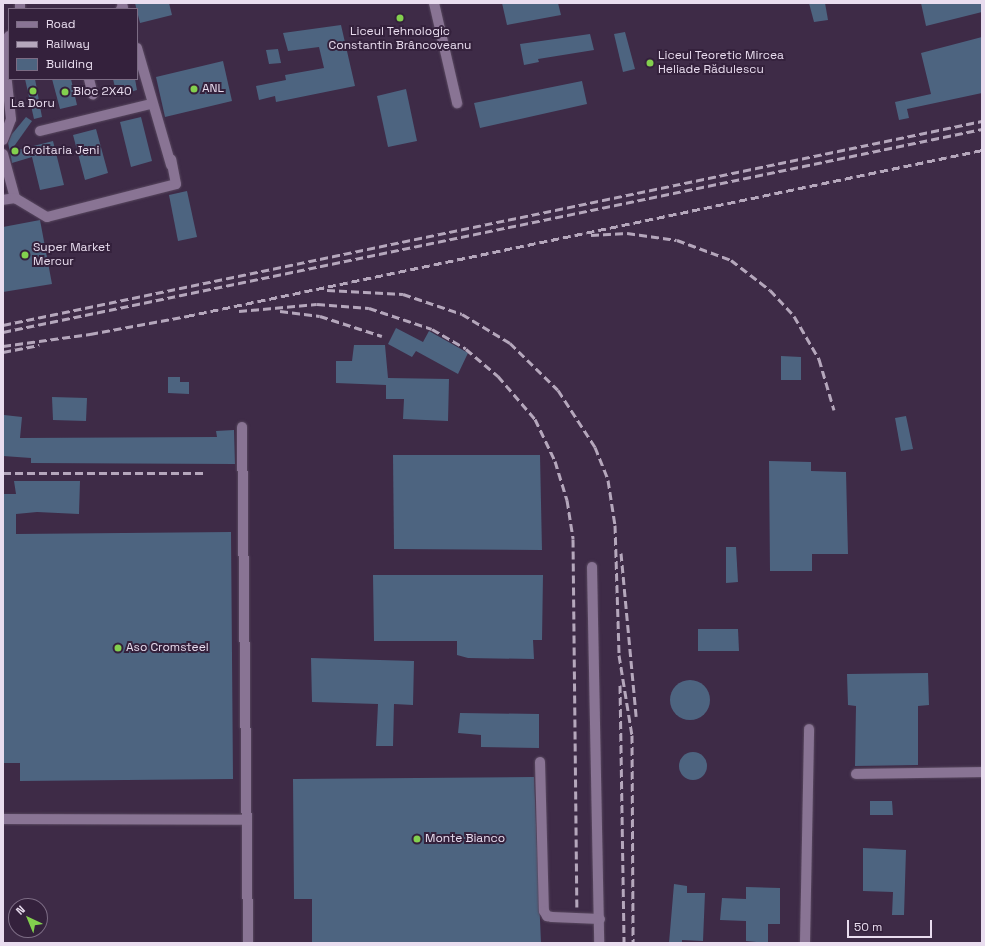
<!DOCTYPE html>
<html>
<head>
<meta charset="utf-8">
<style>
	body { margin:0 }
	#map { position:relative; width:985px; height:946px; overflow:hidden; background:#3e2b47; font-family:"Space Grotesk",sans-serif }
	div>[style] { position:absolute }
	.building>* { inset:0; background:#4d6480 }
	.round { border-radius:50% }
	.roads { filter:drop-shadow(0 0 1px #58485f) drop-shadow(0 0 1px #58485f) }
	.minor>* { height:10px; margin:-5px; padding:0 5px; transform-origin:5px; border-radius:5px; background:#897494 }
	.rail>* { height:3px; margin-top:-1.5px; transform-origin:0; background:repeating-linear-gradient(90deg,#b5a7bc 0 8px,transparent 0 12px) }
	.dots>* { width:11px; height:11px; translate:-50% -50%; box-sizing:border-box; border:2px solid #34213c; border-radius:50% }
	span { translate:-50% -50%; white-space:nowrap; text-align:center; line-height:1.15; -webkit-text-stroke:4px #34213c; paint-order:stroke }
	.poi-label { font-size:12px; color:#e9ddef }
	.left { translate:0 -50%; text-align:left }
	.frame { position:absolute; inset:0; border:4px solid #e9ddef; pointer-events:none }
	.legend { position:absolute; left:8px; top:8px; width:130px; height:72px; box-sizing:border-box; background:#34213c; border:1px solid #7c6c84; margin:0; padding:5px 7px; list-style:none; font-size:12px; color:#e9ddef }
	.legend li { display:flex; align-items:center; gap:8px; height:20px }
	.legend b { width:20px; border:1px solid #7c6c84 }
	.north { position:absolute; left:8px; top:898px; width:40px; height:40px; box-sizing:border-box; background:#34213c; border:1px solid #7c6c84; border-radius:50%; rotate:316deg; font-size:11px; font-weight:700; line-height:16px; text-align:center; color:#e9ddef }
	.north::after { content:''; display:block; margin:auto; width:14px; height:18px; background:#83d04e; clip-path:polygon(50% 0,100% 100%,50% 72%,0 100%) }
	.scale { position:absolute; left:847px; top:920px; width:85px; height:18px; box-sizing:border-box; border:2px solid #e9ddef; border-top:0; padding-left:5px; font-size:12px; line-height:14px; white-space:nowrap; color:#e9ddef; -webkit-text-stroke:3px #34213c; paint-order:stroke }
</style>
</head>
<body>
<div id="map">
	<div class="building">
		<i style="clip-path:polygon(135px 3px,169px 3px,172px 15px,140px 23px)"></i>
		<i style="clip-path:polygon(502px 3px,558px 3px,561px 15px,507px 25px)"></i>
		<i style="clip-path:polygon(809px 3px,825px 3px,828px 20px,814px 22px)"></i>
		<i style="clip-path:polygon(921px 3px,982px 3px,982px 12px,926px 26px)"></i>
		<i style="clip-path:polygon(341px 25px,355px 86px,276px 102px,275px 96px,259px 100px,256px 86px,286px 80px,285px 75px,324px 68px,319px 47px,288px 51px,283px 33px)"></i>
		<i style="clip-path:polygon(625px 32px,635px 69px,623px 72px,614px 34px)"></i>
		<i style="clip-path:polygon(590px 34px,594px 50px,538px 59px,539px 62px,524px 65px,520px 44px)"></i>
		<i style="clip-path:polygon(982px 37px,982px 93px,907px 109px,909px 118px,899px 120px,895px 102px,931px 94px,921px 53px)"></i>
		<i style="clip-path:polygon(278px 49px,281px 63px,269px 64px,266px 50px)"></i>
		<i style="clip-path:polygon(223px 61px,232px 101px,165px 117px,156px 77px)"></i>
		<i style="clip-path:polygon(25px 79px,35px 79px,42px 117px,34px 119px)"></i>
		<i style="clip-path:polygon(52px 79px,71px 79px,77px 105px,60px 109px)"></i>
		<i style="clip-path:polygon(113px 79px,135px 79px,137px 90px,117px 96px)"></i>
		<i style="clip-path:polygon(582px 81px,587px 104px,480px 128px,474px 103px)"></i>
		<i style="clip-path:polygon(406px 89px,417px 141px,388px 147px,377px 96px)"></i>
		<i style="clip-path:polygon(26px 117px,32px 121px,10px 152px,8px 143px,12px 134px)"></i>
		<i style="clip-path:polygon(141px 117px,152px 161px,131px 167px,120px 122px)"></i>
		<i style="clip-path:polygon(96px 129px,108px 173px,85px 180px,73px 135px)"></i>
		<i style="clip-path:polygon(53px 141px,64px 185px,40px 190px,32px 157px,12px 163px,10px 152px)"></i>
		<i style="clip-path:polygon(187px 191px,197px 237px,178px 241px,169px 195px)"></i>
		<i style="clip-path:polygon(40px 220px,52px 284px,3px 292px,3px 227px)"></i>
		<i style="clip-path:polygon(396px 328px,423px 342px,429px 331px,468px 353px,458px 374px,416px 351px,412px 357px,388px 344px)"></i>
		<i style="clip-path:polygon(354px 345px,385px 345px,388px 378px,449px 379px,448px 421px,403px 419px,404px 399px,386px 399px,386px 385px,336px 383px,336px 361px,352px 361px)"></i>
		<i style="clip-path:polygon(781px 356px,801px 357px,801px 380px,781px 380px)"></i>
		<i style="clip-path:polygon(168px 377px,180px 377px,180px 382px,189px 382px,189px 394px,168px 393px)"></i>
		<i style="clip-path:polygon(52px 397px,87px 398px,86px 421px,53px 420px)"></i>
		<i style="clip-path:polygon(4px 415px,22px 417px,20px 438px,217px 437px,216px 431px,234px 430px,235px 464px,31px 463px,31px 458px,3px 456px)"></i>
		<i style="clip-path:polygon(906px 416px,913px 449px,901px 451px,895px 418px)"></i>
		<i style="clip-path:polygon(393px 455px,540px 455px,542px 550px,394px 549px)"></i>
		<i style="clip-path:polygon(769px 461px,811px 462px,811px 471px,846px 472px,848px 554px,812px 554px,812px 571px,770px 571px)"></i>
		<i style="clip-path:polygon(14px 481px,80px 481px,79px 514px,37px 512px,16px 514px,16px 534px,231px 532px,233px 779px,20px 781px,20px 763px,3px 763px,3px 494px,16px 494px)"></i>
		<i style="clip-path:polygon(726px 547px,736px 547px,738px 582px,726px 583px)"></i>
		<i style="clip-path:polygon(373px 575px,543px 575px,542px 640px,533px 640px,534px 659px,468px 658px,457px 655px,457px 641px,374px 641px)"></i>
		<i style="clip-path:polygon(698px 629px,738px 629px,739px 651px,698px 651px)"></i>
		<i style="clip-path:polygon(311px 658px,414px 661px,413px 705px,394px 704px,393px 746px,376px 746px,378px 704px,312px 702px)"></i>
		<i style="clip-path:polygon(928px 673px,929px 705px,918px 706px,918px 765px,855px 766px,856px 706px,848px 705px,847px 674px)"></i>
		<i class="round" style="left:670px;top:680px;width:40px;height:40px"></i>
		<i style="clip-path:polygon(460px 713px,539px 714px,539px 748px,481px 747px,481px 735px,458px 733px)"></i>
		<i class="round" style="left:679px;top:752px;width:28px;height:28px"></i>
		<i style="clip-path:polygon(534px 777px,541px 943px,312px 943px,312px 899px,294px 899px,293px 779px)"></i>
		<i style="clip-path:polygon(870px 801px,892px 801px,893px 815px,870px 815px)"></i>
		<i style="clip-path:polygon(863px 848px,906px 850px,904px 915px,892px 915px,893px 892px,863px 891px)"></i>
		<i style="clip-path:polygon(674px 884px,687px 886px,687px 893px,705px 893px,703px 941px,682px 940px,682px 943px,669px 943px)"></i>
		<i style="clip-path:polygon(746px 887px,780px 888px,780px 924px,768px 924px,768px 943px,746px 941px,746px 921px,720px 920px,722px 898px,746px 899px)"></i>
	</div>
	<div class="roads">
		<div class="minor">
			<i style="left:434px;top:3px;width:103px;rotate:77deg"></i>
			<i style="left:20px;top:9px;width:6px;rotate:-90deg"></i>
			<i style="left:121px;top:9px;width:2px;rotate:-27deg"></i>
			<i style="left:123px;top:8px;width:5px;rotate:-101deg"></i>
			<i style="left:137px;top:48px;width:122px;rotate:73.8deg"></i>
			<i style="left:89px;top:79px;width:16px;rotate:76deg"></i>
			<i style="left:40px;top:131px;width:114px;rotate:-13.7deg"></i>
			<i style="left:3px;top:140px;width:22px;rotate:-69deg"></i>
			<i style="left:11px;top:119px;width:74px;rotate:-96.2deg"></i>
			<i style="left:3px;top:45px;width:11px;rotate:-56deg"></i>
			<i style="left:3px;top:154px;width:46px;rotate:74.7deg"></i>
			<i style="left:15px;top:198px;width:12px;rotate:171deg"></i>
			<i style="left:15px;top:198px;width:37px;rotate:31deg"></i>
			<i style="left:47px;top:217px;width:133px;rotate:-14.3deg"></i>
			<i style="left:176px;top:184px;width:25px;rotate:-101deg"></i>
			<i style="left:242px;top:427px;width:516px;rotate:89.33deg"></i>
			<i style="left:592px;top:567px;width:376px;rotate:88.9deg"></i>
			<i style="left:540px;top:762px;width:149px;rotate:88.5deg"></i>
			<i style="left:544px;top:911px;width:6px;rotate:59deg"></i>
			<i style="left:547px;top:916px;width:5px;rotate:11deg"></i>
			<i style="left:552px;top:917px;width:48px;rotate:2.4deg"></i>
			<i style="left:856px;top:774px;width:126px;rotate:-0.9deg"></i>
			<i style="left:3px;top:819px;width:244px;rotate:0.2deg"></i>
			<i style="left:805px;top:943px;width:214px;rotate:-88.9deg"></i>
		</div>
	</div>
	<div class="rail">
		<i style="left:591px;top:235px;width:36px;rotate:-3deg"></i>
		<i style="left:627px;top:233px;width:50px;rotate:8deg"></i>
		<i style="left:677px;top:240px;width:58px;rotate:20.3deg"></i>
		<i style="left:731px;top:260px;width:49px;rotate:37.6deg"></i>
		<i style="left:770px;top:290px;width:35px;rotate:47deg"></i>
		<i style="left:794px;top:316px;width:50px;rotate:59.8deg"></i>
		<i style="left:819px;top:359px;width:53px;rotate:73.6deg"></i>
		<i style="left:327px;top:290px;width:76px;rotate:3deg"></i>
		<i style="left:403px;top:294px;width:62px;rotate:18.7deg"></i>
		<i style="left:462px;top:314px;width:56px;rotate:31.1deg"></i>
		<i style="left:510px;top:343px;width:67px;rotate:44.4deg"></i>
		<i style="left:558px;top:390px;width:68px;rotate:57deg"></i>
		<i style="left:595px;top:447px;width:35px;rotate:68deg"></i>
		<i style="left:608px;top:480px;width:46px;rotate:81.2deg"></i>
		<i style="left:615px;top:525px;width:130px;rotate:88.2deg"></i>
		<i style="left:619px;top:655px;width:81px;rotate:80.8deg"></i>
		<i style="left:632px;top:735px;width:208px;rotate:89.7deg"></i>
		<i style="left:239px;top:311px;width:78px;rotate:-5.1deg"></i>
		<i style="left:317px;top:304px;width:52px;rotate:4.4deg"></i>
		<i style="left:369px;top:308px;width:66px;rotate:18.4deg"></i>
		<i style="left:432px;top:329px;width:39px;rotate:30deg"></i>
		<i style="left:466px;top:349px;width:42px;rotate:40.2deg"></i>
		<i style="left:498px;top:376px;width:57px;rotate:49.3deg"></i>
		<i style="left:535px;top:419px;width:47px;rotate:64.5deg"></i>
		<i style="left:555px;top:461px;width:41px;rotate:72.9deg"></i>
		<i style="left:567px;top:500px;width:39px;rotate:81deg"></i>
		<i style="left:573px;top:539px;width:370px;rotate:89.4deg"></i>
		<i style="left:280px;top:311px;width:40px;rotate:7.1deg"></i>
		<i style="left:320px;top:316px;width:65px;rotate:17.9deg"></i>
		<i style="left:3px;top:325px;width:1000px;rotate:-11.77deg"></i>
		<i style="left:3px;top:332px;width:1000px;rotate:-11.71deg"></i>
		<i style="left:3px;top:346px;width:88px;rotate:-7.9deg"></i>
		<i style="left:90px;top:334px;width:99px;rotate:-10.5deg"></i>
		<i style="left:187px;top:316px;width:812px;rotate:-11.79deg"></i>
		<i style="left:3px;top:352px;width:37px;rotate:-11deg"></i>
		<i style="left:3px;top:473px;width:204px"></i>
		<i style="left:621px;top:553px;width:164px;rotate:84.7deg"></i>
		<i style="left:620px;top:685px;width:258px;rotate:89.1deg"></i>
	</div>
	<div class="dots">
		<i style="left:400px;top:18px;background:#83d04e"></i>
		<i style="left:650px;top:63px;background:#83d04e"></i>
		<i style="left:194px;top:89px;background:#83d04e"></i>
		<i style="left:33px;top:91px;background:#83d04e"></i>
		<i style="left:65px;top:92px;background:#83d04e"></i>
		<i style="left:15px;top:151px;background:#83d04e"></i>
		<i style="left:25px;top:255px;background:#83d04e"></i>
		<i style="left:118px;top:648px;background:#83d04e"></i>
		<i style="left:417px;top:839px;background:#83d04e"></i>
	</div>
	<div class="poi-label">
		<span style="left:400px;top:39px">Liceul Tehnologic<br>Constantin Brâncoveanu</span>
		<span class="left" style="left:658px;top:63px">Liceul Teoretic Mircea<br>Heliade Rădulescu</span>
		<span class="left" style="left:202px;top:89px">ANL</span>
		<span class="left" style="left:73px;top:92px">Bloc 2X40</span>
		<span style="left:33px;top:104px">La Doru</span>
		<span class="left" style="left:23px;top:151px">Croitaria Jeni</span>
		<span class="left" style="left:33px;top:255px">Super Market<br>Mercur</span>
		<span class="left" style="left:126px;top:648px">Aso Cromsteel</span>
		<span class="left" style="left:425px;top:839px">Monte Bianco</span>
	</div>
	<div class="frame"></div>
	<ul class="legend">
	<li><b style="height:5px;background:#897494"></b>Road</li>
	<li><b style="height:5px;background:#b5a7bc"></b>Railway</li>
	<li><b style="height:11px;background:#4d6480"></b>Building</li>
	</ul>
	<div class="north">N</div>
	<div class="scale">50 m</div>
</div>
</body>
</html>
